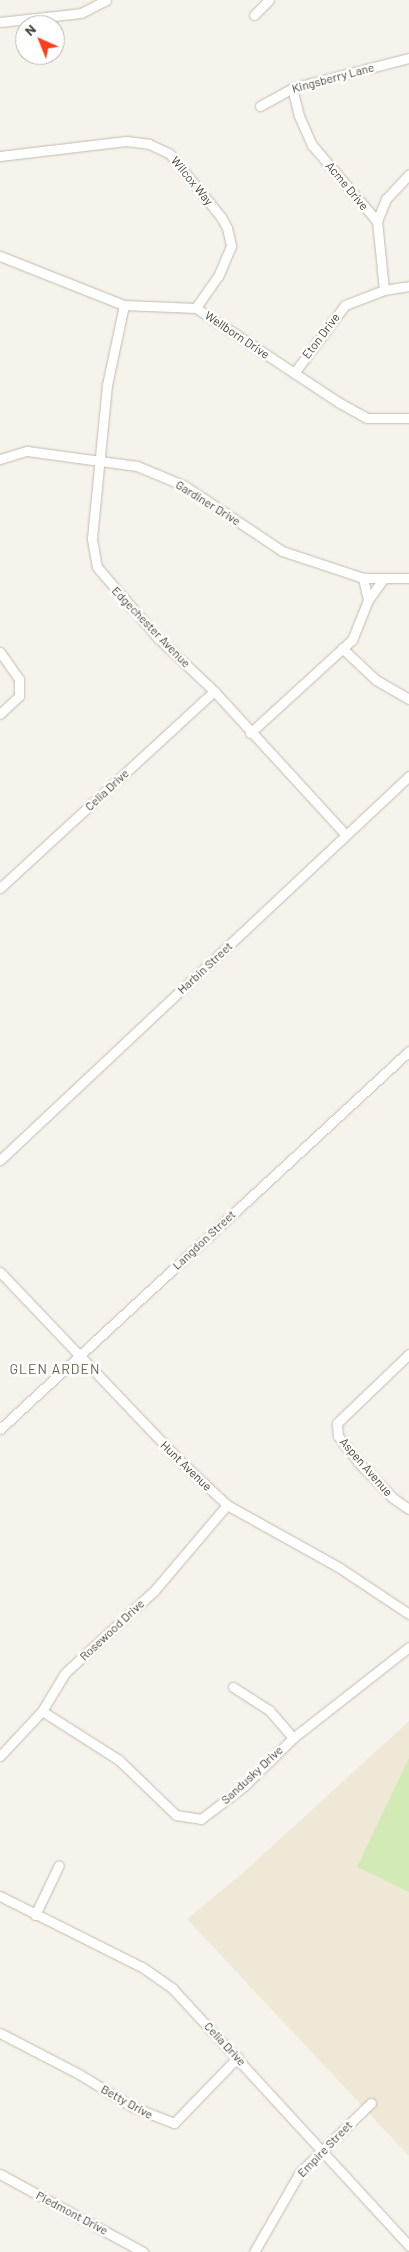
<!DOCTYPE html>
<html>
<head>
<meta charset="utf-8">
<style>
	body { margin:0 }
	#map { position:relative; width:409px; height:2252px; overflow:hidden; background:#f6f3ec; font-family:Barlow,sans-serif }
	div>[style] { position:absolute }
	.education>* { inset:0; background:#efe8d6 }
	.green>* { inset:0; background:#d2eab5 }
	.roads { filter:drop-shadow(0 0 1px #c2bbae) drop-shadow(0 0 1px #c2bbae) }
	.minor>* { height:9px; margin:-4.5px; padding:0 4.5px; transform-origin:4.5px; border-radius:4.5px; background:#fff }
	span { translate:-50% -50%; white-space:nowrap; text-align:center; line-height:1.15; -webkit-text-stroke:5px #fff; paint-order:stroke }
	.street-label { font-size:12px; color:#4b4439 }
	.neighbourhood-label { font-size:14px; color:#6e6250; letter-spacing:1px }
	.north { position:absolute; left:15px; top:15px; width:50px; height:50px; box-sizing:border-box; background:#fff; border:1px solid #b7b4b0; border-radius:50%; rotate:316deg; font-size:14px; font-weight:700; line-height:20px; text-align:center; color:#4b4439 }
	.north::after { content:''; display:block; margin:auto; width:18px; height:22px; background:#fc3f1d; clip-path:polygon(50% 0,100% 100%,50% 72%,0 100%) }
</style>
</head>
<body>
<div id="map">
	<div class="education">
		<i style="clip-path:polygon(409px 1721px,409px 2156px,187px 1919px,244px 1872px)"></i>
	</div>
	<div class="green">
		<i style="clip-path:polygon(409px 1758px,409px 1892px,357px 1867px)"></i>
	</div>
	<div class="roads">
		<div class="minor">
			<i style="left:254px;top:15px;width:21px;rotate:-45deg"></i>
			<i style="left:0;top:22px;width:81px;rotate:-6.3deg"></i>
			<i style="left:81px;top:13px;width:28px;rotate:-27deg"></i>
			<i style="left:292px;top:88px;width:29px;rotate:76deg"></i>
			<i style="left:299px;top:116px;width:32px;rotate:66deg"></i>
			<i style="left:312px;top:145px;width:100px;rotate:49.5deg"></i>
			<i style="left:377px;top:221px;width:69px;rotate:84.2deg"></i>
			<i style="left:260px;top:106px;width:37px;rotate:-29deg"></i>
			<i style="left:292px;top:88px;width:121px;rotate:-14.4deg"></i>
			<i style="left:0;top:156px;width:127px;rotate:-6.8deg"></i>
			<i style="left:126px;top:141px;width:23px;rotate:7deg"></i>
			<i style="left:149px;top:144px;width:23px;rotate:25deg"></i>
			<i style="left:170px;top:154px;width:81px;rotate:51deg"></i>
			<i style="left:221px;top:217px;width:13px;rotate:61deg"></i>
			<i style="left:227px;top:228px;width:18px;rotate:77deg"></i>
			<i style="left:231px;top:246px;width:33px;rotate:113deg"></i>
			<i style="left:218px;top:276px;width:39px;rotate:125deg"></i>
			<i style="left:377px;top:221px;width:24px;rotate:-68deg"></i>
			<i style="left:386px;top:199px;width:34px;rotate:-47deg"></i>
			<i style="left:0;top:256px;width:133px;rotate:21.6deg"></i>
			<i style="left:124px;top:305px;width:72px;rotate:2.4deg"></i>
			<i style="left:196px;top:308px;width:170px;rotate:33.5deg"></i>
			<i style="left:338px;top:402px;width:33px;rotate:29deg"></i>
			<i style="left:367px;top:418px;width:42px"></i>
			<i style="left:124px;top:305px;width:82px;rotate:102deg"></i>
			<i style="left:107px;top:385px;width:155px;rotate:95.6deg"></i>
			<i style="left:92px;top:539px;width:28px;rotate:80deg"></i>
			<i style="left:97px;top:567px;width:95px;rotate:49.3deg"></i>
			<i style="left:159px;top:639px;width:76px;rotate:43.4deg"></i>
			<i style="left:214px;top:691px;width:195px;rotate:47.5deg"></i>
			<i style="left:294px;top:373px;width:85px;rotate:-53.1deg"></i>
			<i style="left:345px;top:305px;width:42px;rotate:-21deg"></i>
			<i style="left:384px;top:290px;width:25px;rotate:-9deg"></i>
			<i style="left:0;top:459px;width:28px;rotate:-17deg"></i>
			<i style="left:27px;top:451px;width:111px;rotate:7.8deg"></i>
			<i style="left:137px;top:466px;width:52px;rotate:22.6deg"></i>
			<i style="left:185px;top:486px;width:117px;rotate:33.8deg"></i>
			<i style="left:282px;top:551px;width:85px;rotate:18.4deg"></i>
			<i style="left:363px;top:578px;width:46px"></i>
			<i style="left:368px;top:600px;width:26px;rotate:-54deg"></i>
			<i style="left:342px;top:648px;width:47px;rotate:43.3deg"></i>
			<i style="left:376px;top:680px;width:38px;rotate:30deg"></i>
			<i style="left:0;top:652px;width:33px;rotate:55deg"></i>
			<i style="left:19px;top:679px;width:17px;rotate:90deg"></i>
			<i style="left:19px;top:696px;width:26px;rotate:137deg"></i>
			<i style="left:250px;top:733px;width:138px;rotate:-42.4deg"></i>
			<i style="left:352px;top:640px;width:43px;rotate:-68.2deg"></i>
			<i style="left:368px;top:600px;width:23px;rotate:-103deg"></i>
			<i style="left:0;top:888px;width:291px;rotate:-42.6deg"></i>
			<i style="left:0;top:1160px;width:561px;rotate:-43.19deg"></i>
			<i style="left:0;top:1272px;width:253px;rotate:46.4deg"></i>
			<i style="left:174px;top:1455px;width:73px;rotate:43.3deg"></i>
			<i style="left:227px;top:1505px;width:129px;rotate:29.1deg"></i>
			<i style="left:340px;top:1568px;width:83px;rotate:33.7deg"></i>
			<i style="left:409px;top:1354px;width:100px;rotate:136.2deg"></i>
			<i style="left:337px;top:1423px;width:13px;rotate:86deg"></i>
			<i style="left:338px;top:1436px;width:33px;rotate:52deg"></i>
			<i style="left:358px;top:1462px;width:50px;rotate:45.8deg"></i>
			<i style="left:393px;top:1498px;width:19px;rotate:35deg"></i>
			<i style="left:0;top:1429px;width:557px;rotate:-42.74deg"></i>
			<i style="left:233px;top:1687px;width:43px;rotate:32.6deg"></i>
			<i style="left:269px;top:1710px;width:37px;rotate:49deg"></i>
			<i style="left:42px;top:1711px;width:91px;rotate:32.5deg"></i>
			<i style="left:119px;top:1760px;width:79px;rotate:44deg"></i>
			<i style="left:176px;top:1815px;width:25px;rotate:9deg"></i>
			<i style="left:201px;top:1819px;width:54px;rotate:-37.5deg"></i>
			<i style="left:244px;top:1786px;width:69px;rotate:-44.4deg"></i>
			<i style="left:293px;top:1738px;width:147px;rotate:-38.1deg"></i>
			<i style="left:0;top:1756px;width:62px;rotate:-47deg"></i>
			<i style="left:42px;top:1711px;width:44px;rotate:-58.8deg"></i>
			<i style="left:65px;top:1673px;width:121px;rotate:-42.7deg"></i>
			<i style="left:154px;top:1591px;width:113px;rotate:-49.7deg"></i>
			<i style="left:0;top:1896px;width:159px;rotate:26.6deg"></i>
			<i style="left:142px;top:1967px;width:38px;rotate:35deg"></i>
			<i style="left:173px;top:1989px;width:349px;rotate:47.4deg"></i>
			<i style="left:35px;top:1915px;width:55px;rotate:-64.4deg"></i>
			<i style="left:0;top:2033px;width:89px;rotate:27.4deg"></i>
			<i style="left:79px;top:2074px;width:63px;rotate:31.4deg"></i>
			<i style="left:133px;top:2107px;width:44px;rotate:21.3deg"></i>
			<i style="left:174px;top:2123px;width:92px;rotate:-45.9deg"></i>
			<i style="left:0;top:2174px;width:163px;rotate:28.6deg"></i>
			<i style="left:254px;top:2252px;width:92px;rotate:-60.1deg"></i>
			<i style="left:300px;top:2172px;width:99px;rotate:-44.2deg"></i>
		</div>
	</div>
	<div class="street-label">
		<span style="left:333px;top:78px;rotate:-15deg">Kingsberry Lane</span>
		<span style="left:192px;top:181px;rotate:51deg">Wilcox Way</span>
		<span style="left:347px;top:186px;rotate:50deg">Acme Drive</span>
		<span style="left:237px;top:335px;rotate:34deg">Wellborn Drive</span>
		<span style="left:321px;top:336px;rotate:-53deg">Eton Drive</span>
		<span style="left:208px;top:503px;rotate:32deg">Gardiner Drive</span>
		<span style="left:151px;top:627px;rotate:46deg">Edgechester Avenue</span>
		<span style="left:107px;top:790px;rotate:-43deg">Celia Drive</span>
		<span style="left:205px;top:968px;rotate:-43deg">Harbin Street</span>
		<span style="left:204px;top:1240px;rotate:-43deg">Langdon Street</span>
		<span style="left:186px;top:1466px;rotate:44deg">Hunt Avenue</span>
		<span style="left:366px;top:1467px;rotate:49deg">Aspen Avenue</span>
		<span style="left:112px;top:1630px;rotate:-43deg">Rosewood Drive</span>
		<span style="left:252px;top:1775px;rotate:-43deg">Sandusky Drive</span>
		<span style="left:225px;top:2044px;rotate:47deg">Celia Drive</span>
		<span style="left:127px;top:2102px;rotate:29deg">Betty Drive</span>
		<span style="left:325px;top:2149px;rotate:-46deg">Empire Street</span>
		<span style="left:72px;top:2213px;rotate:28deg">Piedmont Drive</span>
	</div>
	<div class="neighbourhood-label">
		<span style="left:55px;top:1369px">GLEN ARDEN</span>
	</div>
	<div class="north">N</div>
</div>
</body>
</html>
